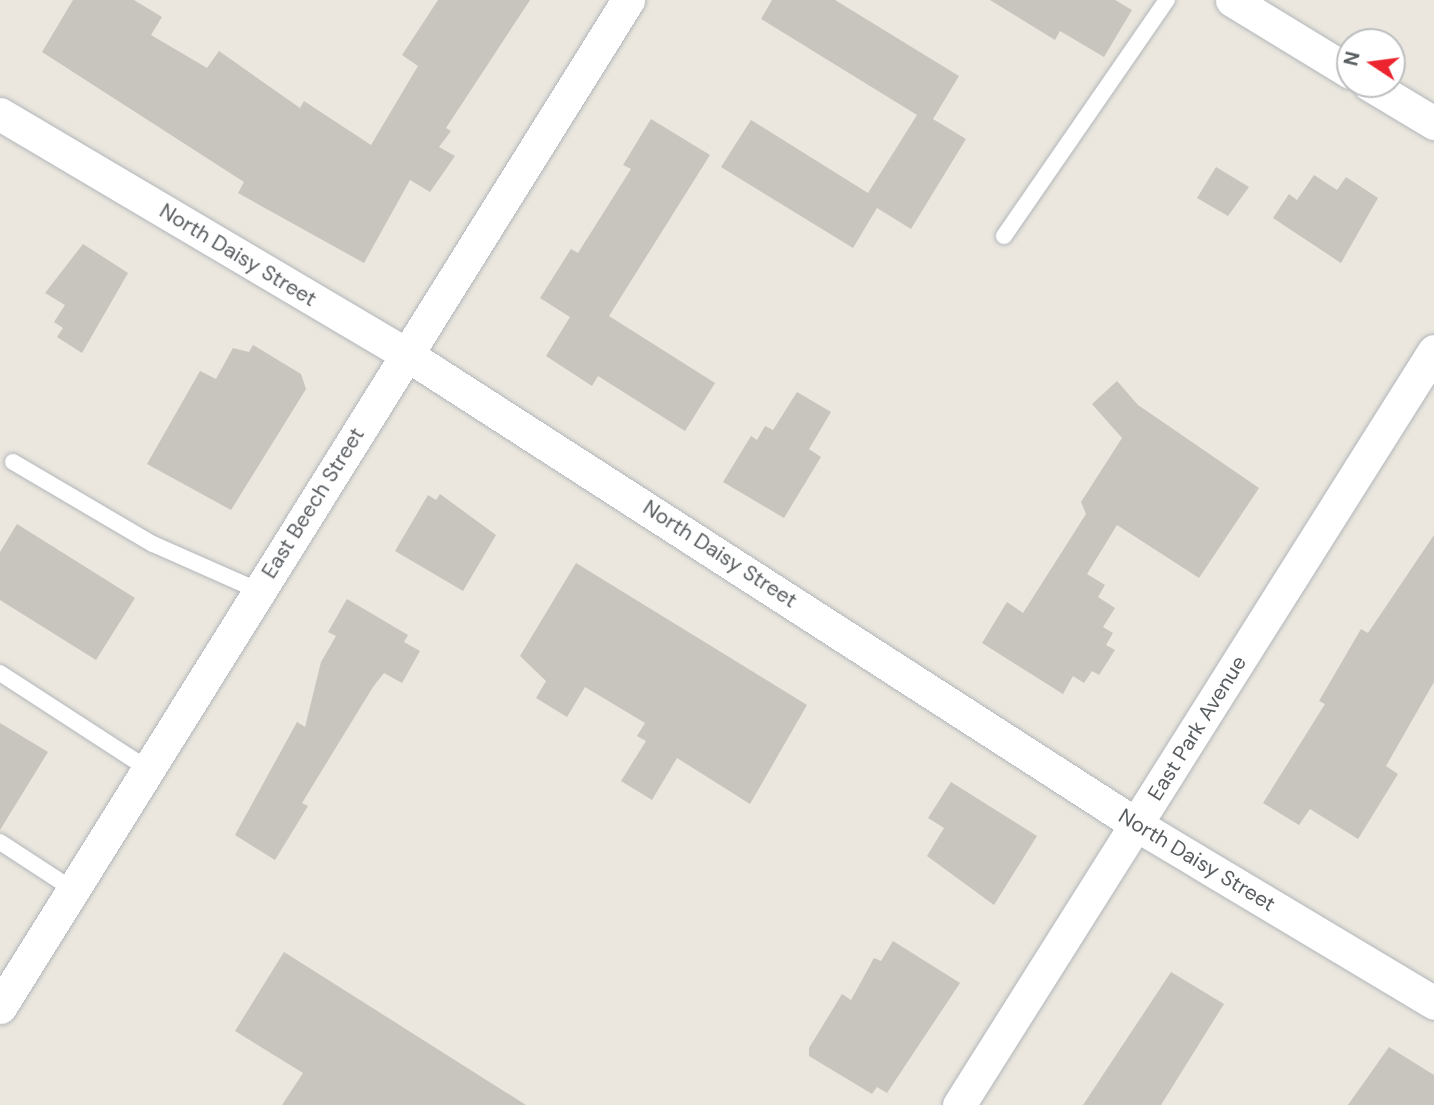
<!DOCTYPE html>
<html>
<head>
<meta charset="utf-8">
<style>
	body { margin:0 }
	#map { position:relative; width:1434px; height:1105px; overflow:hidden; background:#ebe7de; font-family:"DM Sans",sans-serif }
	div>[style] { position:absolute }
	.building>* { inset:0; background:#c8c4be }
	.roads { filter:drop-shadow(0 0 2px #b2b6ba) drop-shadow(0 0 2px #b2b6ba) }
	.lane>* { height:16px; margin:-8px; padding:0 8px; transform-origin:8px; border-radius:8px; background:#fff }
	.street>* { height:33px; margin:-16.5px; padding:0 16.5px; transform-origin:16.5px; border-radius:16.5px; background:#fff }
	span { translate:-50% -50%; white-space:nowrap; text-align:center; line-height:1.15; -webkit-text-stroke:5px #fff; paint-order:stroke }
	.street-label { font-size:21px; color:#585d60 }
	.north { position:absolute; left:1336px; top:28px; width:70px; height:70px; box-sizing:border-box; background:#fff; border:2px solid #bcbebf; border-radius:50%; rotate:283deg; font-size:19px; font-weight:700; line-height:28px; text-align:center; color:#585d60 }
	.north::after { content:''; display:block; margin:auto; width:24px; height:32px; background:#ec242f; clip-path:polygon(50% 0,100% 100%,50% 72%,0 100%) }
</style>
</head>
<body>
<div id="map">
	<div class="building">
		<i style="clip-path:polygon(73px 0,134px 0,162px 17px,151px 35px,207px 68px,219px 51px,300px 108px,304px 101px,371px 145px,418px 66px,402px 55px,438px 0,530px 0,446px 128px,451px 131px,439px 147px,455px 156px,430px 192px,410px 180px,364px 263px,238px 193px,244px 182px,42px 52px)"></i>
		<i style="clip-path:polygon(772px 0,835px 0,959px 76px,933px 119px,966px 139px,911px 229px,877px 208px,853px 248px,721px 167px,751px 120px,868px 193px,917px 115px,761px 19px)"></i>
		<i style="clip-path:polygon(990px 0,1115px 0,1132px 10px,1104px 57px,1060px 31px,1055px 40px)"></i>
		<i style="clip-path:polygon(651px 119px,710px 155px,609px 316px,715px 383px,685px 431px,598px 376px,592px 386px,546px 356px,570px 317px,540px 298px,571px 249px,578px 253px,631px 169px,623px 165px)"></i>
		<i style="clip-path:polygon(1216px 167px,1249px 187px,1228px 216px,1197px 198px)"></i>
		<i style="clip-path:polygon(1314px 175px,1337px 190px,1346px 177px,1378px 198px,1341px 263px,1273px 218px,1289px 194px,1297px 200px)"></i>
		<i style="clip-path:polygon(83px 244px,128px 273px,82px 353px,57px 337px,63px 328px,54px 322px,65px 305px,45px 293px)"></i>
		<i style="clip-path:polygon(253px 345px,301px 374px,306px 389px,231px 510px,147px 464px,200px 371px,216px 379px,233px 348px,249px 352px)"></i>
		<i style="clip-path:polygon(1117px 381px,1138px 405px,1259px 488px,1199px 578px,1117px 525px,1087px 574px,1105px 585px,1098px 597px,1115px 608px,1103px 627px,1113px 633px,1106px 645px,1115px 650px,1099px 675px,1092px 671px,1084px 683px,1073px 676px,1063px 694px,982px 643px,1007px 602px,1023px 613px,1086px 514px,1081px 502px,1122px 438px,1092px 404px)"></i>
		<i style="clip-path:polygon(797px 392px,831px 412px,809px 449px,821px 457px,784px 518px,723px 482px,751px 436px,757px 440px,765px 426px,773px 430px)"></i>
		<i style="clip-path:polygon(440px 494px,496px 535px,463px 591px,395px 551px,428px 495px,436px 500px)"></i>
		<i style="clip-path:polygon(17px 524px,135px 598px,96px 660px,0 600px,0 552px)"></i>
		<i style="clip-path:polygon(1434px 535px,1434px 682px,1386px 766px,1398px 774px,1358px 839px,1310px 809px,1299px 825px,1263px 803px,1325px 704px,1319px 701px,1361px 629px,1368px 633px)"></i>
		<i style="clip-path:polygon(576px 563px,807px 705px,750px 804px,677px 758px,652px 800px,621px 781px,646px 741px,637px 736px,645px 723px,585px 687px,567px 717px,536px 698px,546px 681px,520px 656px)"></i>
		<i style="clip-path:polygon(347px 599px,408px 635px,404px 642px,420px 651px,402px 683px,384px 673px,373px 687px,302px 803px,308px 806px,275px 860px,235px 835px,297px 722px,305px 727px,321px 662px,336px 636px,328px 632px)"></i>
		<i style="clip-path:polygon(0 723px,48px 752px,0 830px)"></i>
		<i style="clip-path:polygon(951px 782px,1037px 836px,994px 905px,927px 856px,944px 828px,928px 818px)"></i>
		<i style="clip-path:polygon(893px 941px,960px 983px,887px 1093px,877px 1087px,872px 1094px,809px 1056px,809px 1048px,842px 994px,851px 1000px,874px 958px,881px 961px)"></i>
		<i style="clip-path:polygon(284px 952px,526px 1105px,282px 1105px,303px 1073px,235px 1031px)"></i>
		<i style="clip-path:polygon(1171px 972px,1224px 1004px,1161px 1105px,1083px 1105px)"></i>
		<i style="clip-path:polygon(1389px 1047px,1434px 1075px,1434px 1105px,1348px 1105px)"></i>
	</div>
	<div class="roads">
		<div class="lane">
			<i style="left:1004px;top:236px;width:287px;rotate:-55.4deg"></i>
			<i style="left:13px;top:462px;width:162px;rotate:30.4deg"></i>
			<i style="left:153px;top:544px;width:114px;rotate:23.9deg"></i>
			<i style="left:0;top:673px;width:173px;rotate:33deg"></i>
			<i style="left:0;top:842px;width:86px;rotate:33.1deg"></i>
		</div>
		<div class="street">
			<i style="left:1232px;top:0;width:138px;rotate:31.4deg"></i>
			<i style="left:1369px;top:84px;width:76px;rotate:31deg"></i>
			<i style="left:0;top:114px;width:472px;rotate:30.6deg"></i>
			<i style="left:406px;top:354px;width:870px;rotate:32.79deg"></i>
			<i style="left:1137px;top:825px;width:346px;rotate:30.9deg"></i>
			<i style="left:0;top:1007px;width:1187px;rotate:-58.05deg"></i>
			<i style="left:959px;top:1105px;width:891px;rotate:-57.79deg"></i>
		</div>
	</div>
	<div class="street-label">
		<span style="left:238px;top:255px;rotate:31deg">North Daisy Street</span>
		<span style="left:313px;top:503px;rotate:-58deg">East Beech Street</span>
		<span style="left:720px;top:554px;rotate:33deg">North Daisy Street</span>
		<span style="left:1197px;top:728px;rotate:-58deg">East Park Avenue</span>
		<span style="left:1197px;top:860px;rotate:31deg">North Daisy Street</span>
	</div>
	<div class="north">N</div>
</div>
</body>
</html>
